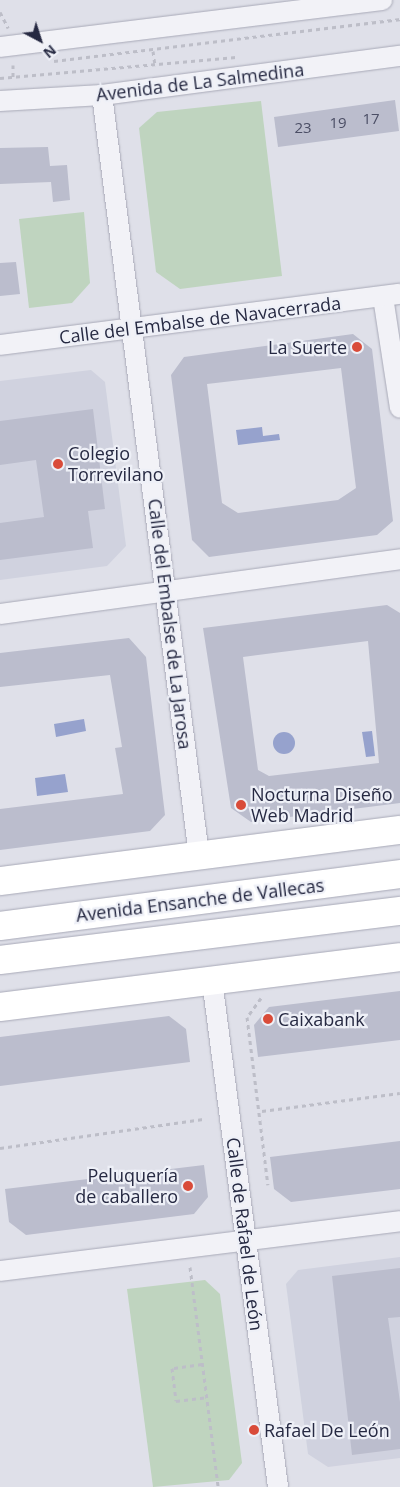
<!DOCTYPE html>
<html>
<head>
<meta charset="utf-8">
<style>
	body { margin:0 }
	#map { position:relative; width:400px; height:1487px; overflow:hidden; background:#dfe0e9; font-family:"Open Sans",sans-serif }
	div>[style] { position:absolute }
	.built>* { inset:0; background:#d0d2df }
	.green>* { inset:0; background:#bfd4bf }
	.water>* { inset:0; background:#96a2cd }
	.round { border-radius:50% }
	.building>* { inset:0; background:#bbbdcd }
	.path>* { height:3px; margin-top:-1.5px; transform-origin:0; background:repeating-linear-gradient(90deg,#bdbec8 0 4px,transparent 0 8px) }
	.roads { filter:drop-shadow(0 0 1px #a8a9b7) drop-shadow(0 0 1px #a8a9b7) }
	.street>* { height:20px; margin:-10px; padding:0 10px; transform-origin:10px; border-radius:10px; background:#f2f2f7 }
	.secondary>* { height:28px; margin:-14px; padding:0 14px; transform-origin:14px; border-radius:14px; background:#fff }
	.primary>* { height:28px; margin:-14px; padding:0 14px; transform-origin:14px; border-radius:14px; background:#fff }
	.dots>* { width:14px; height:14px; translate:-50% -50%; box-sizing:border-box; border:2px solid #eef0f7; border-radius:50% }
	span { translate:-50% -50%; white-space:nowrap; text-align:center; line-height:1.15; -webkit-text-stroke:4.5px #eef0f7; paint-order:stroke }
	.number-label { font-size:15px; color:#4b4e65 }
	.number-label span { -webkit-text-stroke-width:0 }
	.street-label { font-size:18px; color:#262942 }
	.poi-label { font-size:18px; color:#262942 }
	.right { translate:-100% -50%; text-align:right }
	.left { translate:0 -50%; text-align:left }
	.north { position:absolute; left:15px; top:15px; width:50px; height:50px; -webkit-text-stroke:4px #eef0f7; paint-order:stroke; rotate:140deg; font-size:14px; font-weight:700; line-height:20px; text-align:center; color:#262942 }
	.north::after { content:''; display:block; margin:auto; width:18px; height:22px; background:#262942; clip-path:polygon(50% 0,100% 100%,50% 72%,0 100%) }
</style>
</head>
<body>
<div id="map">
	<div class="built">
		<i style="clip-path:polygon(91px 370px,105px 382px,126px 546px,107px 566px,0 580px,0 381px)"></i>
		<i style="clip-path:polygon(400px 1257px,400px 1458px,328px 1467px,308px 1454px,286px 1284px,298px 1270px)"></i>
	</div>
	<div class="green">
		<i style="clip-path:polygon(261px 101px,282px 276px,180px 289px,156px 272px,139px 128px,157px 112px)"></i>
		<i style="clip-path:polygon(84px 212px,90px 283px,72px 303px,29px 308px,19px 219px)"></i>
		<i style="clip-path:polygon(205px 1280px,220px 1294px,242px 1463px,229px 1480px,153px 1487px,127px 1289px)"></i>
	</div>
	<div class="water">
		<i style="clip-path:polygon(262px 427px,263px 436px,279px 434px,280px 440px,238px 445px,236px 430px)"></i>
		<i style="clip-path:polygon(84px 719px,86px 731px,56px 737px,54px 724px)"></i>
		<i style="clip-path:polygon(372px 731px,375px 756px,366px 757px,362px 732px)"></i>
		<i class="round" style="left:273px;top:732px;width:22px;height:22px"></i>
		<i style="clip-path:polygon(65px 774px,68px 792px,37px 796px,35px 778px)"></i>
	</div>
	<div class="building">
		<i style="clip-path:polygon(395px 100px,399px 131px,278px 147px,274px 117px)"></i>
		<i style="clip-path:polygon(48px 147px,50px 166px,67px 165px,70px 200px,53px 202px,51px 182px,0 184px,0 148px)"></i>
		<i style="clip-path:polygon(16px 262px,20px 294px,0 296px,0 263px)"></i>
		<i style="clip-path:polygon(evenodd,353px 334px,372px 349px,393px 521px,377px 535px,209px 557px,192px 540px,171px 375px,184px 357px,353px 334px,341px 368px,356px 488px,338px 500px,238px 513px,222px 503px,207px 384px,341px 368px)"></i>
		<i style="clip-path:polygon(93px 409px,105px 509px,88px 511px,93px 548px,0 560px,0 523px,44px 517px,36px 460px,0 465px,0 421px)"></i>
		<i style="clip-path:polygon(evenodd,387px 605px,400px 613px,400px 803px,251px 822px,231px 808px,203px 628px,387px 605px,368px 641px,379px 763px,269px 776px,258px 770px,243px 657px,368px 641px)"></i>
		<i style="clip-path:polygon(129px 638px,146px 657px,165px 815px,150px 831px,0 850px,0 809px,123px 794px,115px 748px,122px 747px,110px 675px,0 687px,0 653px)"></i>
		<i style="clip-path:polygon(400px 991px,400px 1040px,258px 1057px,254px 1025px,269px 1007px)"></i>
		<i style="clip-path:polygon(169px 1016px,186px 1029px,190px 1062px,0 1086px,0 1037px)"></i>
		<i style="clip-path:polygon(400px 1141px,400px 1189px,291px 1202px,274px 1189px,270px 1157px)"></i>
		<i style="clip-path:polygon(204px 1165px,208px 1197px,194px 1214px,26px 1235px,9px 1222px,5px 1189px)"></i>
		<i style="clip-path:polygon(400px 1268px,400px 1317px,388px 1318px,400px 1402px,400px 1449px,352px 1455px,332px 1276px)"></i>
	</div>
	<div class="path">
		<i style="left:0;top:12px;width:18px;rotate:63deg"></i>
		<i style="left:153px;top:51px;width:15px;rotate:82deg"></i>
		<i style="left:54px;top:61px;width:349px;rotate:-6.9deg"></i>
		<i style="left:13px;top:65px;width:13px;rotate:90deg"></i>
		<i style="left:0;top:78px;width:237px;rotate:-5.1deg"></i>
		<i style="left:261px;top:998px;width:24px;rotate:126deg"></i>
		<i style="left:247px;top:1017px;width:169px;rotate:82.9deg"></i>
		<i style="left:262px;top:1111px;width:139px;rotate:-7.4deg"></i>
		<i style="left:0;top:1148px;width:207px;rotate:-8.1deg"></i>
		<i style="left:190px;top:1267px;width:222px;rotate:82.7deg"></i>
		<i style="left:202px;top:1364px;width:30px;rotate:172deg"></i>
		<i style="left:172px;top:1368px;width:33px;rotate:83deg"></i>
		<i style="left:176px;top:1401px;width:31px;rotate:-7deg"></i>
	</div>
	<div class="roads">
		<div class="street">
			<i style="left:0;top:47px;width:385px;rotate:-7deg"></i>
			<i style="left:102px;top:95px;width:766px;rotate:82.73deg"></i>
			<i style="left:0;top:101px;width:102px;rotate:-3.4deg"></i>
			<i style="left:102px;top:95px;width:301px;rotate:-7.5deg"></i>
			<i style="left:383px;top:297px;width:112px;rotate:81.3deg"></i>
			<i style="left:0;top:345px;width:403px;rotate:-7.3deg"></i>
			<i style="left:0;top:614px;width:404px;rotate:-7.8deg"></i>
			<i style="left:212px;top:980px;width:511px;rotate:82.58deg"></i>
			<i style="left:0;top:1271px;width:403px;rotate:-7.1deg"></i>
		</div>
		<div class="secondary">
			<i style="left:0;top:881px;width:403px;rotate:-7.3deg"></i>
			<i style="left:0;top:1007px;width:403px;rotate:-7.1deg"></i>
		</div>
		<div class="primary">
			<i style="left:0;top:926px;width:403px;rotate:-7.4deg"></i>
			<i style="left:0;top:960px;width:403px;rotate:-7deg"></i>
		</div>
	</div>
	<div class="dots">
		<i style="left:357px;top:347px;background:#d94b39"></i>
		<i style="left:58px;top:464px;background:#d94b39"></i>
		<i style="left:241px;top:805px;background:#d94b39"></i>
		<i style="left:268px;top:1019px;background:#d94b39"></i>
		<i style="left:188px;top:1186px;background:#d94b39"></i>
		<i style="left:254px;top:1430px;background:#d94b39"></i>
	</div>
	<div class="number-label">
		<span style="left:371px;top:119px">17</span>
		<span style="left:338px;top:123px">19</span>
		<span style="left:303px;top:128px">23</span>
	</div>
	<div class="street-label">
		<span style="left:200px;top:82px;rotate:-7deg">Avenida de La Salmedina</span>
		<span style="left:200px;top:320px;rotate:-7deg">Calle del Embalse de Navacerrada</span>
		<span style="left:170px;top:624px;rotate:83deg">Calle del Embalse de La Jarosa</span>
		<span style="left:200px;top:900px;rotate:-7deg">Avenida Ensanche de Vallecas</span>
		<span style="left:245px;top:1234px;rotate:83deg">Calle de Rafael de León</span>
	</div>
	<div class="poi-label">
		<span class="right" style="left:347px;top:347px">La Suerte</span>
		<span class="left" style="left:68px;top:464px">Colegio<br>Torrevilano</span>
		<span class="left" style="left:251px;top:805px">Nocturna Diseño<br>Web Madrid</span>
		<span class="left" style="left:278px;top:1019px">Caixabank</span>
		<span class="right" style="left:178px;top:1186px">Peluquería<br>de caballero</span>
		<span class="left" style="left:264px;top:1430px">Rafael De León</span>
	</div>
	<div class="north">N</div>
</div>
</body>
</html>
